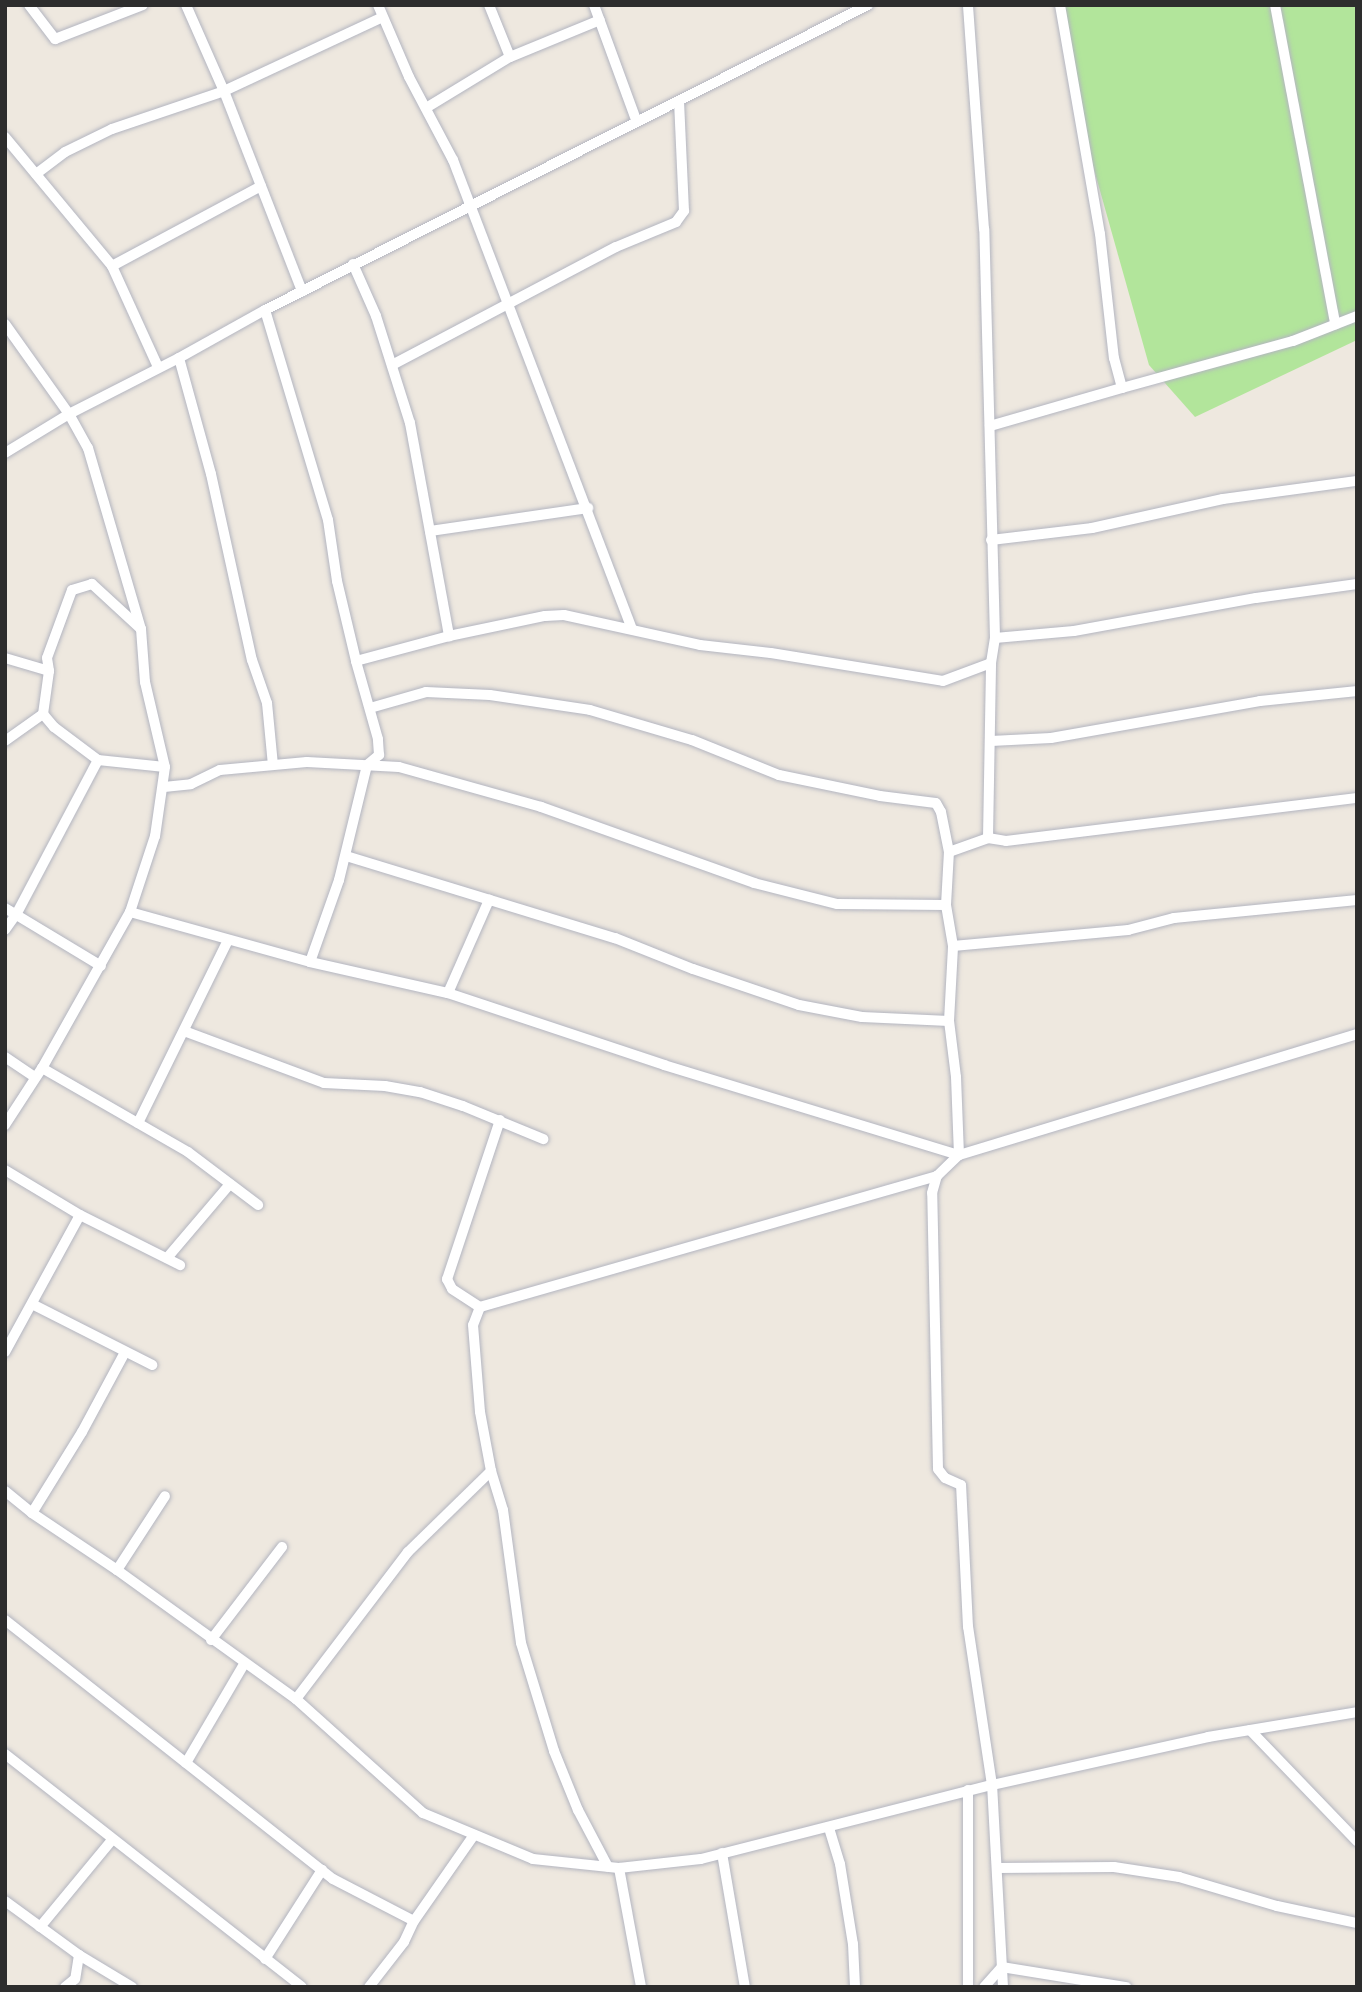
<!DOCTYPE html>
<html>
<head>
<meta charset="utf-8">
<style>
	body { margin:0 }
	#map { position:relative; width:1362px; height:1992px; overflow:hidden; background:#eee8df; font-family:"Noto Sans",sans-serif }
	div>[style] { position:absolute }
	.green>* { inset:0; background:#b2e59b }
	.roads { filter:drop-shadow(0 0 2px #b3b5c0) drop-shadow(0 0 2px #b3b5c0) }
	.street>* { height:10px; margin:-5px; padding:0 5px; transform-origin:5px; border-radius:5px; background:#fff }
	span { translate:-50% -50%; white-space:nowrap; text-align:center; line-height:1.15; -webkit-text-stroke:6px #fff; paint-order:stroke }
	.frame { position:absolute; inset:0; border:7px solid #2d2d2d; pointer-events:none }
</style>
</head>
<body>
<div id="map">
	<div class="green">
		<i style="clip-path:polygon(1057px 5px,1357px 5px,1357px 340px,1195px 417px,1149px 365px,1079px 116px)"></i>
	</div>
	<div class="roads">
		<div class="street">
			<i style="left:29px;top:5px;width:43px;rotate:52.6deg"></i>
			<i style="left:55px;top:39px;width:94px;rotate:-21.1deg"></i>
			<i style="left:186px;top:5px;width:94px;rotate:66.2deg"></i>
			<i style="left:224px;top:91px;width:215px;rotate:68.7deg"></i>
			<i style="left:378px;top:5px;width:78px;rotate:66.7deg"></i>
			<i style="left:409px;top:77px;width:94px;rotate:62.1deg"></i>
			<i style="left:453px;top:160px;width:502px;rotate:69.11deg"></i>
			<i style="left:489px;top:5px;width:56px;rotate:68deg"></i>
			<i style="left:594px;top:5px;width:122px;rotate:69.9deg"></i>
			<i style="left:1060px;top:5px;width:232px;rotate:80.1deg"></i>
			<i style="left:1100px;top:234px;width:125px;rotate:83.6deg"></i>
			<i style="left:1114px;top:358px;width:31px;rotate:75deg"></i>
			<i style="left:1122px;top:388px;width:177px;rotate:-15.4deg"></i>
			<i style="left:1293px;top:341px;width:69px;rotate:-21.3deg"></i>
			<i style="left:1275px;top:5px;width:325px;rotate:79.3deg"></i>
			<i style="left:426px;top:108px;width:98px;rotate:-31.3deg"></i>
			<i style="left:510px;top:57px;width:97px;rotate:-22.3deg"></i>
			<i style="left:5px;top:137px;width:168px;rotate:50.3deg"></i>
			<i style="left:112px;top:266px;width:111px;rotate:65.5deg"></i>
			<i style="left:36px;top:174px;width:36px;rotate:-37deg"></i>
			<i style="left:65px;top:152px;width:52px;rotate:-26.1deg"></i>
			<i style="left:112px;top:129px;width:118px;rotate:-18.7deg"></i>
			<i style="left:224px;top:91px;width:175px;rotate:-25deg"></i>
			<i style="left:353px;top:264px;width:57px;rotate:66.1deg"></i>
			<i style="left:376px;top:316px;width:112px;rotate:72.4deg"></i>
			<i style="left:410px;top:423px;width:217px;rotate:79.6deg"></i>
			<i style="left:112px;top:266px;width:169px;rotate:-28.2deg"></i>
			<i style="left:265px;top:310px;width:219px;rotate:73.3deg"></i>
			<i style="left:328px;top:520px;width:62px;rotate:81.6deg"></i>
			<i style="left:337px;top:581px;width:82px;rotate:76.6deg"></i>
			<i style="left:5px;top:324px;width:110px;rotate:54.6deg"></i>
			<i style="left:69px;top:414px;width:39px;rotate:61deg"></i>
			<i style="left:88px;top:448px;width:189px;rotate:73.7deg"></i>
			<i style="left:141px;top:629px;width:53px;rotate:85.7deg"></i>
			<i style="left:145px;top:682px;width:87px;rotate:76.8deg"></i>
			<i style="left:165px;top:767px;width:70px;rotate:98.2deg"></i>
			<i style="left:155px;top:836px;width:80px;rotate:108.2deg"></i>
			<i style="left:130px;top:912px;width:179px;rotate:119.4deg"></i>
			<i style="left:42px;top:1068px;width:68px;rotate:123deg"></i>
			<i style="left:179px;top:358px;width:120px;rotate:74.6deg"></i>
			<i style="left:211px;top:474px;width:190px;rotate:77.6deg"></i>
			<i style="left:252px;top:660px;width:46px;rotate:70.8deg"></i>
			<i style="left:267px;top:703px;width:62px;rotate:84.5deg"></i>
			<i style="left:392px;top:365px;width:253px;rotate:-27.8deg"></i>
			<i style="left:616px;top:247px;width:65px;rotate:-22.6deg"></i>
			<i style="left:676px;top:222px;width:14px;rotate:-54deg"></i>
			<i style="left:684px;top:211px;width:109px;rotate:-92.6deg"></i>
			<i style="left:990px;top:426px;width:137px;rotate:-16.1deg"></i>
			<i style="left:5px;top:453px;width:75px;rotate:-31.4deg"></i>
			<i style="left:69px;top:414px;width:123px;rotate:-27deg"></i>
			<i style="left:179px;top:358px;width:98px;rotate:-29.2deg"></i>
			<i style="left:265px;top:310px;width:676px;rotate:-26.83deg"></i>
			<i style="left:430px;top:531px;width:160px;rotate:-8.3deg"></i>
			<i style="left:991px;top:540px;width:102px;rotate:-6.8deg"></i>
			<i style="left:1092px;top:528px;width:134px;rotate:-12.5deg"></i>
			<i style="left:1223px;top:499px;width:135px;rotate:-7.7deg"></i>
			<i style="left:141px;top:629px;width:67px;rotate:-137.4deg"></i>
			<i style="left:92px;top:584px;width:21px;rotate:163deg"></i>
			<i style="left:72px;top:590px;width:72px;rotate:110.2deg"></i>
			<i style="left:47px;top:658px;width:13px;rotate:81deg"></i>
			<i style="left:49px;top:671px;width:43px;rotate:97.9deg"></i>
			<i style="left:43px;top:714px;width:17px;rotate:50deg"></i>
			<i style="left:54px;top:727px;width:55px;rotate:36.9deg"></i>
			<i style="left:98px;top:760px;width:67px;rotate:6deg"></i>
			<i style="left:995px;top:638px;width:79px;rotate:-5.1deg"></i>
			<i style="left:1074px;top:631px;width:185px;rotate:-10.3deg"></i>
			<i style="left:1256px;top:598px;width:102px;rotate:-7.9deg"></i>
			<i style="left:5px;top:658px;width:46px;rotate:16.5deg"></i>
			<i style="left:370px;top:708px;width:58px;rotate:-15.9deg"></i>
			<i style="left:426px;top:692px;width:64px;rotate:2.7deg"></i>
			<i style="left:490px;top:695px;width:101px;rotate:8.5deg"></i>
			<i style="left:590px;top:710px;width:106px;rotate:16.4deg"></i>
			<i style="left:692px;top:740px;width:94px;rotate:21.9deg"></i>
			<i style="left:779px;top:775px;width:103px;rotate:11.7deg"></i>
			<i style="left:880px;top:796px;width:56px;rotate:7.1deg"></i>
			<i style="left:936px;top:803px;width:10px;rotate:61deg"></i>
			<i style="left:941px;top:812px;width:41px;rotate:78.7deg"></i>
			<i style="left:5px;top:741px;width:47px;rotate:-35.4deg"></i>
			<i style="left:991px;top:741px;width:60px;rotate:-2.9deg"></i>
			<i style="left:1051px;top:738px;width:212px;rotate:-10deg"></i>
			<i style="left:1260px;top:701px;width:98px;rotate:-5.9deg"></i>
			<i style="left:164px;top:787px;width:27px;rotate:-6deg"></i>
			<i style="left:191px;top:784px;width:32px;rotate:-26deg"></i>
			<i style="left:220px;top:770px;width:87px;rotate:-5.3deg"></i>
			<i style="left:307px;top:762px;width:92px;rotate:3.1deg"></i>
			<i style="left:399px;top:767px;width:148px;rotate:15.7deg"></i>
			<i style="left:541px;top:807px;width:226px;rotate:19.6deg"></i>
			<i style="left:754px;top:883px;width:86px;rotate:14.2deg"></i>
			<i style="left:837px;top:904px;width:109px;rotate:0.5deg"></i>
			<i style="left:988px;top:838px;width:18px;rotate:9deg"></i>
			<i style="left:1006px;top:841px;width:354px;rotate:-7deg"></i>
			<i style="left:346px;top:856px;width:281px;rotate:17deg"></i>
			<i style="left:615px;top:938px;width:84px;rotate:21.7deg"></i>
			<i style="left:693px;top:969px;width:112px;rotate:18.8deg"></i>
			<i style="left:799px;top:1005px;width:64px;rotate:10.8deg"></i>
			<i style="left:862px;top:1017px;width:87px;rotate:2.6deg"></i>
			<i style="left:5px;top:908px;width:112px;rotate:31.1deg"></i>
			<i style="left:130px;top:912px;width:187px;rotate:15.5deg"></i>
			<i style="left:310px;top:962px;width:141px;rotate:12.7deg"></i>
			<i style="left:448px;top:993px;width:228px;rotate:18.4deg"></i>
			<i style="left:664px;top:1065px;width:308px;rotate:17deg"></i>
			<i style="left:5px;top:930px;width:21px;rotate:-55deg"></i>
			<i style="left:17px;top:913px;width:173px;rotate:-62.1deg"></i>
			<i style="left:953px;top:946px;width:176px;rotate:-5.2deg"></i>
			<i style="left:1128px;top:930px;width:48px;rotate:-14.6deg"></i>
			<i style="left:1174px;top:918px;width:184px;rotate:-5.6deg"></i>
			<i style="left:310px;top:962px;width:87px;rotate:-70.5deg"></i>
			<i style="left:339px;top:880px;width:118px;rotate:-76.3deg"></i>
			<i style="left:367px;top:765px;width:16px;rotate:-40deg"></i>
			<i style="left:379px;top:755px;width:16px;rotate:-94deg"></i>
			<i style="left:378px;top:739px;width:81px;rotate:-105.8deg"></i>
			<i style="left:356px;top:661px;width:96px;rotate:-15deg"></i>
			<i style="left:449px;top:636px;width:98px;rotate:-11.8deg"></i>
			<i style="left:545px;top:616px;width:19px;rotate:-3deg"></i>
			<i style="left:564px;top:615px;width:139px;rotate:12.4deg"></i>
			<i style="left:700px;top:645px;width:71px;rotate:6.4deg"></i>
			<i style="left:771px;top:653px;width:174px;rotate:9.2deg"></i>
			<i style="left:943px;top:681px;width:51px;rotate:-20.6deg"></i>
			<i style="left:448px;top:993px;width:102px;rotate:-66.2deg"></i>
			<i style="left:184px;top:1031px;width:149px;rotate:20.4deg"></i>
			<i style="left:324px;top:1083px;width:61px;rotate:2.8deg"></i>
			<i style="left:385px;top:1086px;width:36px;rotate:10deg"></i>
			<i style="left:420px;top:1092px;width:45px;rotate:18deg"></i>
			<i style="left:463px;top:1106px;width:87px;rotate:22.4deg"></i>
			<i style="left:5px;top:1057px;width:36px;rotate:34deg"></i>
			<i style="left:42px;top:1068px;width:168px;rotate:29.9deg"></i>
			<i style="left:188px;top:1152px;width:88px;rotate:37.1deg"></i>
			<i style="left:500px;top:1120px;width:168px;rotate:108.4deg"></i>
			<i style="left:447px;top:1279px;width:11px;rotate:63deg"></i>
			<i style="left:452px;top:1289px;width:33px;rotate:33deg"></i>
			<i style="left:480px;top:1307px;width:19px;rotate:111deg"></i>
			<i style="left:473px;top:1325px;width:87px;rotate:85.4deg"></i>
			<i style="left:480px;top:1412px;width:60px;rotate:79.4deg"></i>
			<i style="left:491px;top:1471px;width:41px;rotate:72.9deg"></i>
			<i style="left:503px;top:1510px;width:134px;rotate:82.3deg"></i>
			<i style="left:521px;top:1643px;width:113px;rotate:73deg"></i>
			<i style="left:554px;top:1751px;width:64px;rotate:67.9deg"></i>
			<i style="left:578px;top:1810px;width:64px;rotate:62.2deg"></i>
			<i style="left:138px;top:1123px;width:204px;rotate:-63.8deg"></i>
			<i style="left:959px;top:1155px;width:78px;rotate:-92.2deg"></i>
			<i style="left:956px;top:1077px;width:56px;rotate:-97.1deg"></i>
			<i style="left:949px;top:1021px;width:75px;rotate:-86.9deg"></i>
			<i style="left:953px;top:946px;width:42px;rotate:-99.7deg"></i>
			<i style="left:946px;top:905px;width:53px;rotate:-86.8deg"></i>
			<i style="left:949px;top:852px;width:41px;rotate:-19.7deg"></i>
			<i style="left:988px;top:838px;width:175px;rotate:-89deg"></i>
			<i style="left:991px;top:663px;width:25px;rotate:-81deg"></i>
			<i style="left:995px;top:638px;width:409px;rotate:-91.5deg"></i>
			<i style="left:984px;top:229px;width:225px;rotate:-94.1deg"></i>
			<i style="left:5px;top:1170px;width:87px;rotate:31deg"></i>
			<i style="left:80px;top:1215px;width:112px;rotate:26.6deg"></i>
			<i style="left:167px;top:1258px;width:97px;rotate:-49.6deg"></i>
			<i style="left:32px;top:1304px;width:135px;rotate:26.9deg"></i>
			<i style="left:480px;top:1307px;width:475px;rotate:-16deg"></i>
			<i style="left:5px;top:1352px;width:156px;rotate:-61.3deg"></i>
			<i style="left:5px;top:1491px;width:35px;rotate:39deg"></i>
			<i style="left:32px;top:1513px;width:102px;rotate:33.8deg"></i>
			<i style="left:117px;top:1570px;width:221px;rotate:35.8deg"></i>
			<i style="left:296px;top:1699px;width:171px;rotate:41.9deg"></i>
			<i style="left:423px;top:1813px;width:119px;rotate:22.7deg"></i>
			<i style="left:533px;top:1859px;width:86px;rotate:6deg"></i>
			<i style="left:619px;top:1868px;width:82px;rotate:-6.3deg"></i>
			<i style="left:701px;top:1859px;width:300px;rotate:-14.3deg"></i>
			<i style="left:992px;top:1785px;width:221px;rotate:-12.5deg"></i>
			<i style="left:1208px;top:1737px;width:151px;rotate:-9.5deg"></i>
			<i style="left:32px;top:1513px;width:95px;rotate:-58.3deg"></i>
			<i style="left:82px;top:1432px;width:91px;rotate:-61.7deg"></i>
			<i style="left:117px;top:1570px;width:88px;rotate:-57deg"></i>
			<i style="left:5px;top:1620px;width:418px;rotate:38.3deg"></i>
			<i style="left:333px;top:1879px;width:91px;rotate:27.4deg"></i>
			<i style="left:414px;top:1921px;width:105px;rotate:-55.1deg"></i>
			<i style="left:211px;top:1640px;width:117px;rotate:-52.6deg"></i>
			<i style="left:296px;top:1699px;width:185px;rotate:-52.7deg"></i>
			<i style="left:408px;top:1552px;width:116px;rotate:-44.3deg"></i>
			<i style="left:1250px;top:1730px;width:154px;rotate:46.1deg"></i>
			<i style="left:5px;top:1754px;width:377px;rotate:38.1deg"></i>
			<i style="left:186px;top:1763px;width:115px;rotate:-59.6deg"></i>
			<i style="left:968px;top:1790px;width:197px;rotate:90deg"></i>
			<i style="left:829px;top:1828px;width:38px;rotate:73deg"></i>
			<i style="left:840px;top:1864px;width:81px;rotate:80.8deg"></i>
			<i style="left:853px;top:1944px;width:43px;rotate:87.3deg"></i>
			<i style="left:722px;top:1853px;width:136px;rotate:80.3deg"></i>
			<i style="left:619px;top:1868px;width:121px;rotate:79.5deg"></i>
			<i style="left:998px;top:1868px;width:116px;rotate:-0.5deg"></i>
			<i style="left:1114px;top:1867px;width:66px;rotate:8.7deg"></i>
			<i style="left:1179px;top:1877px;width:102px;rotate:16.5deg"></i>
			<i style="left:1277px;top:1906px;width:82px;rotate:12deg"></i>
			<i style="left:5px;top:1901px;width:92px;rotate:36.1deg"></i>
			<i style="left:79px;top:1955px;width:24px;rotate:99deg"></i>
			<i style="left:75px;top:1979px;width:13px;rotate:141deg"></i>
			<i style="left:40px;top:1927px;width:113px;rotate:-50.4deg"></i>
			<i style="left:79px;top:1955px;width:62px;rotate:31.1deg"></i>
			<i style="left:265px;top:1959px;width:106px;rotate:-57.4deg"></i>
			<i style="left:369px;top:1987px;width:57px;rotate:-52.1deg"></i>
			<i style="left:404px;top:1942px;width:23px;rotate:-65deg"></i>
			<i style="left:984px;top:1987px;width:27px;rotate:-48deg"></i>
			<i style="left:1002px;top:1967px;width:126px;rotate:9.2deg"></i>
			<i style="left:1003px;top:1987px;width:202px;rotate:-93.1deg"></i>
			<i style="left:992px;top:1785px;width:160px;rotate:-98.6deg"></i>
			<i style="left:968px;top:1627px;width:142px;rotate:-92.8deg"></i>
			<i style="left:961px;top:1485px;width:17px;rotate:-156deg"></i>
			<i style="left:945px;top:1478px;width:11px;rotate:-128deg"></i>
			<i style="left:938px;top:1469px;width:276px;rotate:-91.2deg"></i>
			<i style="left:932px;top:1193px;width:18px;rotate:-74deg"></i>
			<i style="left:937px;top:1176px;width:30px;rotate:-44deg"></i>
			<i style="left:959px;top:1155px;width:416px;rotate:-16.9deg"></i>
		</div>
	</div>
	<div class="frame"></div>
</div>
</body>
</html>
